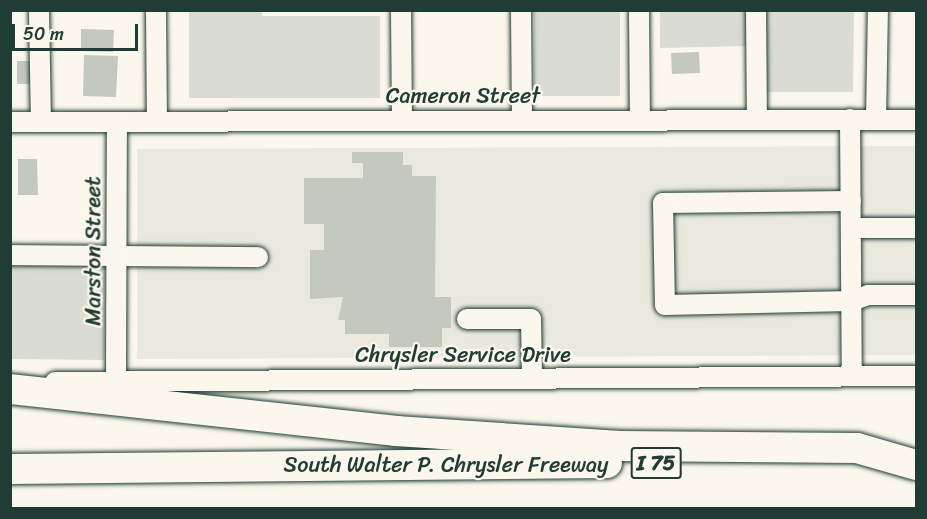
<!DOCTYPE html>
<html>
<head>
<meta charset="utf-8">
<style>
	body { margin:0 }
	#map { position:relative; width:927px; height:519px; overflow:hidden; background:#fbf7ec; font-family:Sriracha,sans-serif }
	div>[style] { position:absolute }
	.built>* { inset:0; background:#eae9de }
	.green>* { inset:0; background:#dbdcd1 }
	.building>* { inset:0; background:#c4c9be }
	.roads { filter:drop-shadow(0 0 2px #1f3d34) drop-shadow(0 0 2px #1f3d34) }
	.minor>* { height:20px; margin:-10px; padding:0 10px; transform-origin:10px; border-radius:10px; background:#fbf7ec }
	.highway>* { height:30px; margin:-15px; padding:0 15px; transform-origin:15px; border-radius:15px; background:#fbf7ec }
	span { translate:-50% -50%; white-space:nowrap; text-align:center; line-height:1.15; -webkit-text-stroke:4.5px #fbf7ec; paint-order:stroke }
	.shield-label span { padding:2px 4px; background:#fbf7ec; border:2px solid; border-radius:4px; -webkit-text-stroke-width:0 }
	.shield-label { font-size:21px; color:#1f3d34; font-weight:700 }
	.street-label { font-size:22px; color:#1f3d34 }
	.frame { position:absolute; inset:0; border:12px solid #1f3d34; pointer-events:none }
	.scale { position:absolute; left:12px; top:24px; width:126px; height:27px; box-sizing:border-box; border:3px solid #1f3d34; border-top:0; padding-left:8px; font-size:18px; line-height:21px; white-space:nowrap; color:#1f3d34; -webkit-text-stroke:4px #fbf7ec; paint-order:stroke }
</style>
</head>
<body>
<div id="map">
	<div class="built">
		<i style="clip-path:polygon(916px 146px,916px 355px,137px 359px,137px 149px)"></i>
	</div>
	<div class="green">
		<i style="clip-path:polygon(189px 11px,262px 11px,262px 16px,380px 16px,380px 98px,189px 98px)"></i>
		<i style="clip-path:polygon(534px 11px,620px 11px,620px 96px,534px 96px)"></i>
		<i style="clip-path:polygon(660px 11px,749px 11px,749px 46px,660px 48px)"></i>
		<i style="clip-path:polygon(767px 11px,854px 11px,853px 92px,767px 92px)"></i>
		<i style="clip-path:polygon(11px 263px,105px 264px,104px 360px,11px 359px)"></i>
	</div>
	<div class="building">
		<i style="clip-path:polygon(81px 29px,114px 30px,113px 52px,81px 51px)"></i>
		<i style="clip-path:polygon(699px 52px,700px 73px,672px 74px,671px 53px)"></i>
		<i style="clip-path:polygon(84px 55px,118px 56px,116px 97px,83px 96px)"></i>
		<i style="clip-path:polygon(17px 61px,36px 61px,36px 84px,17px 84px)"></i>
		<i style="clip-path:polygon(352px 152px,403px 152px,403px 165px,412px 165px,412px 176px,436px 176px,435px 297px,451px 297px,451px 328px,442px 328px,442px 347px,389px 347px,389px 334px,345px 334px,345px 320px,338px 320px,343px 297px,310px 299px,310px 250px,324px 250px,324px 224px,304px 224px,304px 178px,363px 178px,363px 163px,352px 163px)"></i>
		<i style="clip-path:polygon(18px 159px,37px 159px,38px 195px,18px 195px)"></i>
	</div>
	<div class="roads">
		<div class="minor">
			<i style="left:39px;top:10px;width:112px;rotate:89deg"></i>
			<i style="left:156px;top:10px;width:111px;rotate:89.5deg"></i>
			<i style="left:401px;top:10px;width:110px;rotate:89.5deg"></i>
			<i style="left:521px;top:10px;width:109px;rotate:89.5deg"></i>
			<i style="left:639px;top:10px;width:109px;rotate:89.5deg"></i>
			<i style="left:756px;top:10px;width:109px;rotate:89.5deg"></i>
			<i style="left:850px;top:119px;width:257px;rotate:89.6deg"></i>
			<i style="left:876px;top:120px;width:110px;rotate:-89deg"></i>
			<i style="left:10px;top:122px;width:906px;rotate:-0.13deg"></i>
			<i style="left:851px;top:201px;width:188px;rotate:179.4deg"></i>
			<i style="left:663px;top:203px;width:102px;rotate:88.9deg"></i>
			<i style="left:665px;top:305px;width:186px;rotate:-1.2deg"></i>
			<i style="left:851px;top:301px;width:18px;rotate:-19deg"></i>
			<i style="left:868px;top:295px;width:48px"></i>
			<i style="left:851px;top:228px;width:65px"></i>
			<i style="left:10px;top:255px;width:248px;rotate:0.5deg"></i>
			<i style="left:467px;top:319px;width:64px"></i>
			<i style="left:531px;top:319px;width:59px;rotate:89deg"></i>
			<i style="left:116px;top:381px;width:259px;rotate:-89.8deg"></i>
			<i style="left:55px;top:382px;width:861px;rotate:-0.4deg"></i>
		</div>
		<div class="highway">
			<i style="left:10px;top:389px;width:388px;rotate:6.2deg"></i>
			<i style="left:396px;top:431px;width:224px;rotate:3.8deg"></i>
			<i style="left:619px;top:446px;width:238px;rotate:0.5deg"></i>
			<i style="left:857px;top:448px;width:61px;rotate:16.1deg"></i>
			<i style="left:10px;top:469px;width:597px;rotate:-0.58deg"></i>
		</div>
	</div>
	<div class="shield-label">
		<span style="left:656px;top:463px">I 75</span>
	</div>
	<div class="street-label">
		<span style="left:463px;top:96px">Cameron Street</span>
		<span style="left:93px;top:251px;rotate:-90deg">Marston Street</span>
		<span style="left:463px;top:355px">Chrysler Service Drive</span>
		<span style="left:446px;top:465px">South Walter P. Chrysler Freeway</span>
	</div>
	<div class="frame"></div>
	<div class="scale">50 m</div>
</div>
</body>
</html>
